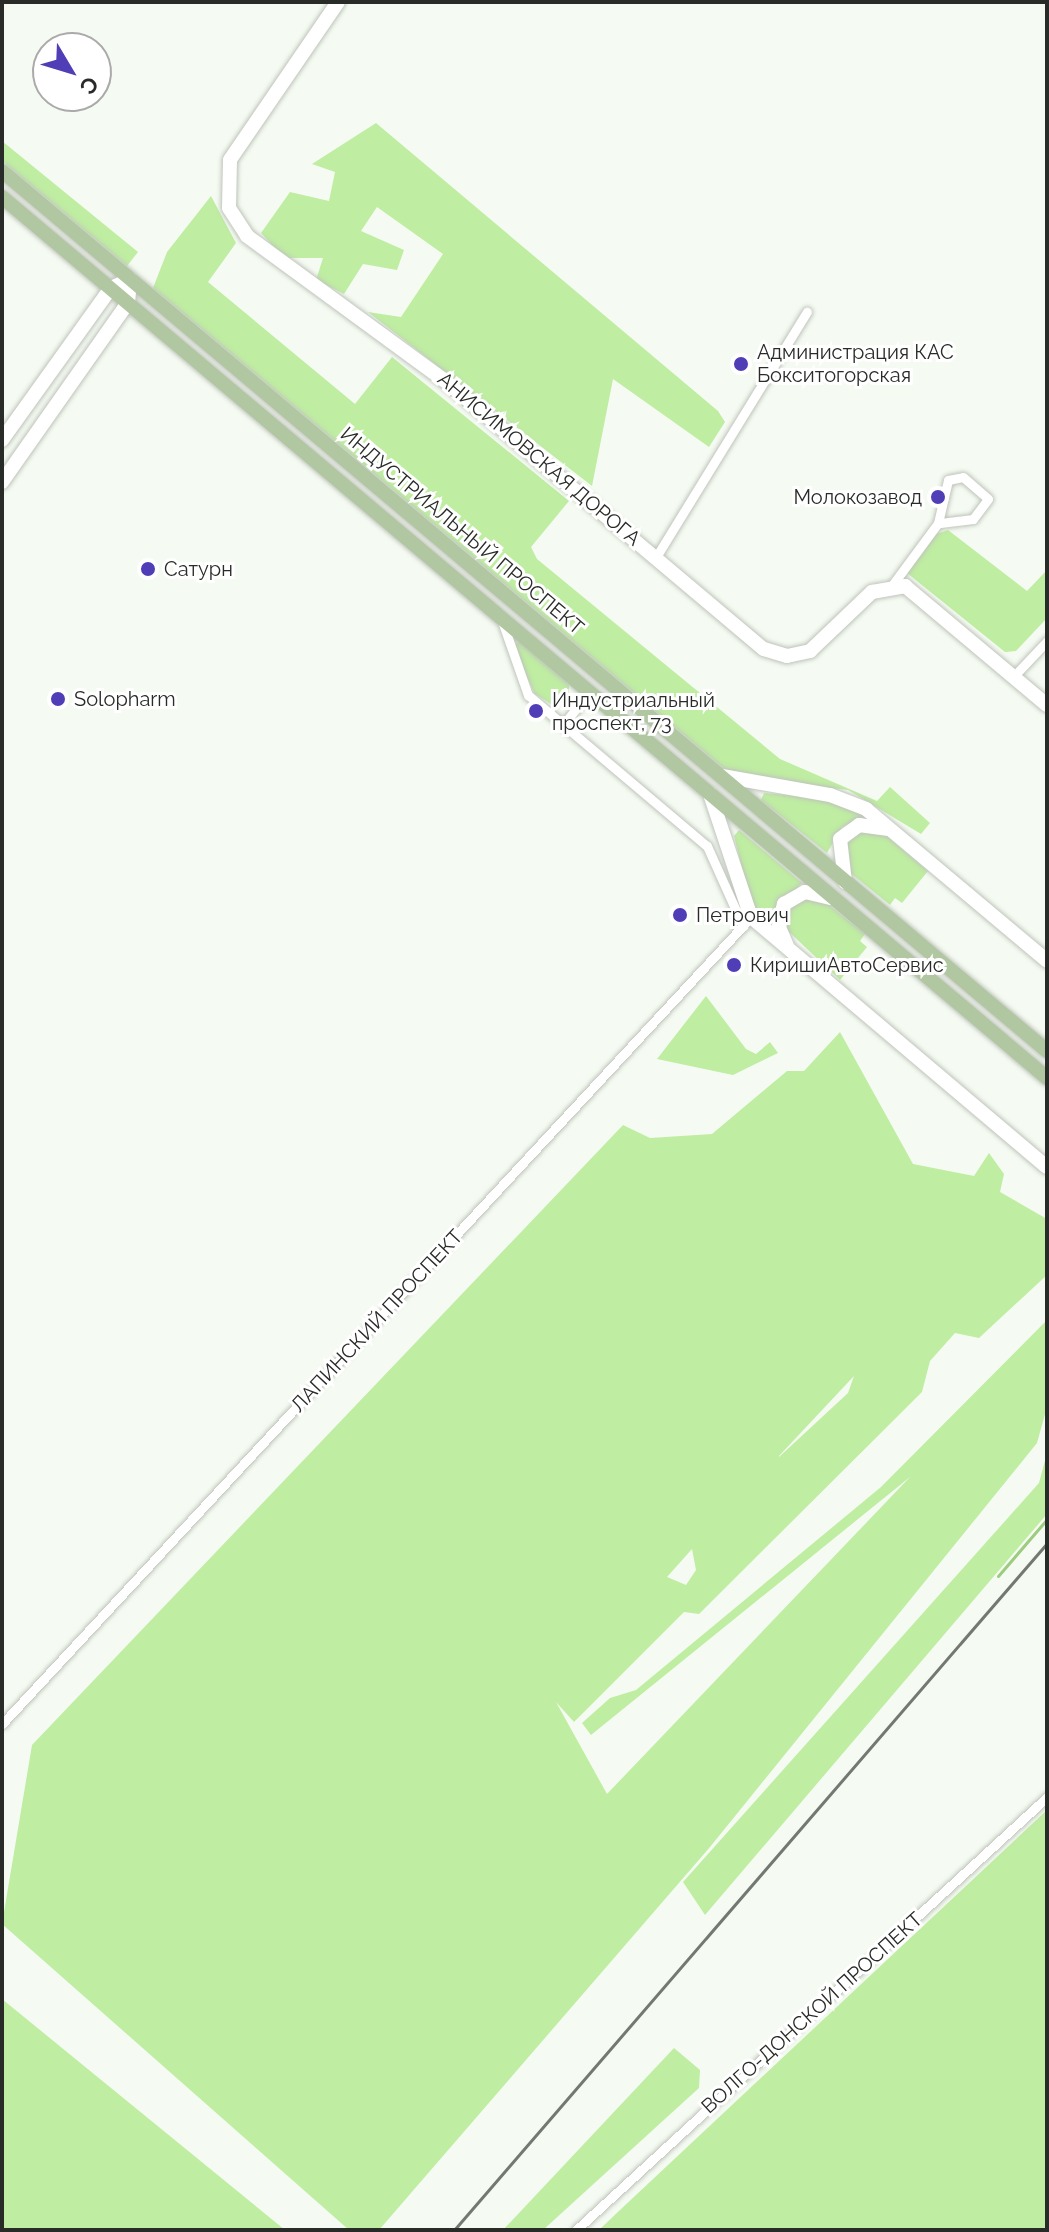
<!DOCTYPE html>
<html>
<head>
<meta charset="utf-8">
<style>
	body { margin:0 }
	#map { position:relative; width:1049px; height:2232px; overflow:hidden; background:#f5fbf2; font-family:Raleway,sans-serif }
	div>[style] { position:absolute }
	.green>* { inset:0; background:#bfeda2 }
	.stream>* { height:3px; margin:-1.5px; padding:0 1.5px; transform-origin:1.5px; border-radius:1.5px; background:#9dcb7f }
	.roads { filter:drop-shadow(0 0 2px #bfc4bb) drop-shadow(0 0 2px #bfc4bb) }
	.street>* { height:9px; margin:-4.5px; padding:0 4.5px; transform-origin:4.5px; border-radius:4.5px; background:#fff }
	.secondary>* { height:14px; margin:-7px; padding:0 7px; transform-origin:7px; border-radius:7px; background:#fff }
	.primary>* { height:14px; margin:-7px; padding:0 7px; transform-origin:7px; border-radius:7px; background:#b0c7a1 }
	.rail>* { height:3px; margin:-1.5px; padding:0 1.5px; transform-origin:1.5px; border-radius:1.5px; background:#747872 }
	.dots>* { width:22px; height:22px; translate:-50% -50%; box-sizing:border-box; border:4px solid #fff; border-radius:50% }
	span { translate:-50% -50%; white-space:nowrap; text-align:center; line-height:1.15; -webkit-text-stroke:6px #fff; paint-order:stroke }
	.poi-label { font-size:20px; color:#282b27 }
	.left { translate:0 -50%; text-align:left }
	.right { translate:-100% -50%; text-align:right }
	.street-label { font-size:20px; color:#282b27 }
	.frame { position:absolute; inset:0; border:4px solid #282b27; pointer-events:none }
	.north { position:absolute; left:32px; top:32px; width:80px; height:80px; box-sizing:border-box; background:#fff; border:2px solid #a9aaa9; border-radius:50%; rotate:128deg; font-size:22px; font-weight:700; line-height:32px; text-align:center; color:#282b27 }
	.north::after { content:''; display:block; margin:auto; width:28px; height:36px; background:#503eb6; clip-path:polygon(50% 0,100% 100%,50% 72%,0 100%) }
</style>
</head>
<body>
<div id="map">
	<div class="green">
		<i style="clip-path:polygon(376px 123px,718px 411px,725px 422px,709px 447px,613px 379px,592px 486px,368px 312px,401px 317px,443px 254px,377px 207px,361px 231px,404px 250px,397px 270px,363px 264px,344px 294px,316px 280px,323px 258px,284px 258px,261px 233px,290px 192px,329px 201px,335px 172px,312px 164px)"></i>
		<i style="clip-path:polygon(2px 141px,138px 252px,127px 266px,2px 161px)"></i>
		<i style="clip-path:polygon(211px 196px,236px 243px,208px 282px,355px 404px,392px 357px,569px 501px,531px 547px,537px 559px,780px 759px,877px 801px,890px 787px,930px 823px,921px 834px,848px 790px,734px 777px,153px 288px,167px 252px)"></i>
		<i style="clip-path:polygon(948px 530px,1027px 591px,1047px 570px,1047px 618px,1016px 651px,1005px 652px,907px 573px,936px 534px)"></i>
		<i style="clip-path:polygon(519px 642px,569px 685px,569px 701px,551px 704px,535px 694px,512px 646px)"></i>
		<i style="clip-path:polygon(764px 793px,835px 799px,865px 816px,842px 827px,827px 853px,761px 800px)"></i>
		<i style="clip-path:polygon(739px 830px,802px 883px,769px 915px,752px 908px,734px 836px)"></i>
		<i style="clip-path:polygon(855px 832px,882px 832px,928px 871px,902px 903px,895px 898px,890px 905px,848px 871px,846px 841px)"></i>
		<i style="clip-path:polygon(804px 899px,825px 902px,865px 934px,860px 941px,867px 947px,840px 980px,786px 929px,789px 910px)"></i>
		<i style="clip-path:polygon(706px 996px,746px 1049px,756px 1054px,770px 1042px,778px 1053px,733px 1075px,657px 1059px)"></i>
		<i style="clip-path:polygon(evenodd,840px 1032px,913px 1164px,974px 1176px,989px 1153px,1004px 1174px,1000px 1192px,1047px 1219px,1047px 1275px,979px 1338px,955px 1333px,930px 1361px,922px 1392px,699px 1614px,684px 1612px,574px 1722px,556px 1702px,607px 1794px,910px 1477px,591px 1735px,582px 1723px,610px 1698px,636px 1690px,881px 1487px,1047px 1320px,1047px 1407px,1037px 1443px,710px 1847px,379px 2230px,349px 2230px,2px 1924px,32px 1745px,623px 1125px,650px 1138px,712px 1134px,787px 1071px,804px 1071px,840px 1032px,854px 1376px,848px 1393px,779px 1457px,779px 1456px,854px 1376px,840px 1032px,692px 1549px,696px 1570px,686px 1585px,667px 1577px,692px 1549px)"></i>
		<i style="clip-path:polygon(1047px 1453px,1047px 1514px,705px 1915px,683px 1882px,1039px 1483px)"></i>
		<i style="clip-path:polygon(1047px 1810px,1047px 2230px,599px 2230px,620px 2210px)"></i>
		<i style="clip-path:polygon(2px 1999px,285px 2230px,2px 2230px)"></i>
		<i style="clip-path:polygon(674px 2048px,700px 2070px,699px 2088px,543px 2230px,503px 2230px)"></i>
	</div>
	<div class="stream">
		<i style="left:998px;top:1576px;width:75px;rotate:-49.3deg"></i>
	</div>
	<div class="roads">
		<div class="street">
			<i style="left:656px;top:557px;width:288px;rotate:-58.4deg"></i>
			<i style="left:893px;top:584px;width:76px;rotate:-53.6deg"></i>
			<i style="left:938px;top:523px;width:44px;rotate:-76.9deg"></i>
			<i style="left:948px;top:480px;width:15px;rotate:-11deg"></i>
			<i style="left:963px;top:477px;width:33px;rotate:41deg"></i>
			<i style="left:988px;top:499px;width:25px;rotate:127deg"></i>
			<i style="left:973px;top:519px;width:35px;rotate:173deg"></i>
			<i style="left:501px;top:618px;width:82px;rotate:70.7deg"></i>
			<i style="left:528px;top:695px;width:234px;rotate:40.2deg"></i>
			<i style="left:707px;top:846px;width:88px;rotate:65.8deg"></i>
			<i style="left:1013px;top:677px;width:50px;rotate:-46.6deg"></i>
			<i style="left:563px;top:725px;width:43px;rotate:-51.5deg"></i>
			<i style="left:2px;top:1724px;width:1101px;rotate:-47.13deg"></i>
			<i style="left:576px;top:2230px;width:640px;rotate:-42.59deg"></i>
		</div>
		<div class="secondary">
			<i style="left:338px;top:2px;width:191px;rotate:124.4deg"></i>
			<i style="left:230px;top:160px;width:48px;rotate:91.2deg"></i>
			<i style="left:229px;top:208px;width:33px;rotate:57deg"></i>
			<i style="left:247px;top:236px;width:244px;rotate:36.2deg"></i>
			<i style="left:444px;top:380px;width:418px;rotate:40.1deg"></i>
			<i style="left:764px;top:649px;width:24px;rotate:17deg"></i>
			<i style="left:787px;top:656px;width:24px;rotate:-12deg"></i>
			<i style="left:810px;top:651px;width:86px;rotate:-43.6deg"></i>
			<i style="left:872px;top:592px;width:34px;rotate:-10deg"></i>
			<i style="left:905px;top:586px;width:185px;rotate:40deg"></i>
			<i style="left:2px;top:440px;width:187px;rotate:-54.4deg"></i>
			<i style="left:111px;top:288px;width:21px;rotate:-25deg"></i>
			<i style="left:2px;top:482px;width:219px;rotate:-54.9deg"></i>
			<i style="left:128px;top:303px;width:24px;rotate:-85deg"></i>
			<i style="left:722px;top:776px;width:110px;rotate:10deg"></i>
			<i style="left:830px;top:795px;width:39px;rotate:21deg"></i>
			<i style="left:866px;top:809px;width:236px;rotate:40deg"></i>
			<i style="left:710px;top:794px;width:130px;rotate:71.6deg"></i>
			<i style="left:751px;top:917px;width:387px;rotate:40.2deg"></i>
			<i style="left:845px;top:882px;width:43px;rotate:-96.6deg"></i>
			<i style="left:840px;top:839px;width:24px;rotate:-36deg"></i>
			<i style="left:859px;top:825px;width:30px;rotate:8deg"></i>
			<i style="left:787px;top:946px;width:21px;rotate:-113deg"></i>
			<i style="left:779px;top:927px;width:24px;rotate:-78deg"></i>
			<i style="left:784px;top:904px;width:24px;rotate:-30deg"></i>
			<i style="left:805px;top:892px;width:27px;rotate:13deg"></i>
		</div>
		<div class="primary">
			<i style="left:2px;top:171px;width:1366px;rotate:40.1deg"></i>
			<i style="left:2px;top:197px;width:1367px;rotate:40.13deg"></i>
		</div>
	</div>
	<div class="rail">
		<i style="left:454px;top:2230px;width:908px;rotate:-49.2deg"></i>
	</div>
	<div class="dots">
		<i style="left:741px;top:364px;background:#503eb6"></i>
		<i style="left:938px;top:497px;background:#503eb6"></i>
		<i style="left:148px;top:569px;background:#503eb6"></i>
		<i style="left:58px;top:699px;background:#503eb6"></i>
		<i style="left:536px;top:711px;background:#503eb6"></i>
		<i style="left:680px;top:915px;background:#503eb6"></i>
		<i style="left:734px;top:965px;background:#503eb6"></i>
	</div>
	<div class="poi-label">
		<span class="left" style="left:757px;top:364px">Администрация КАС<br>Бокситогорская</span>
		<span class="right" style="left:922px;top:497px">Молокозавод</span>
		<span class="left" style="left:164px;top:569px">Сатурн</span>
		<span class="left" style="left:74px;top:699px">Solopharm</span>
		<span class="left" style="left:552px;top:712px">Индустриальный<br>проспект, 73</span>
		<span class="left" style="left:696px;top:915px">Петрович</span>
		<span class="left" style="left:750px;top:965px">КиришиАвтоСервис</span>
	</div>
	<div class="street-label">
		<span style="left:539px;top:459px;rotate:40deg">АНИСИМОВСКАЯ ДОРОГА</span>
		<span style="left:462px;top:531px;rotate:40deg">ИНДУСТРИАЛЬНЫЙ ПРОСПЕКТ</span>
		<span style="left:377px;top:1321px;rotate:-47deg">ЛАПИНСКИЙ ПРОСПЕКТ</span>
		<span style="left:812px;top:2013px;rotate:-42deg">ВОЛГО-ДОНСКОЙ ПРОСПЕКТ</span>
	</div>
	<div class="frame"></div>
	<div class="north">С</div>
</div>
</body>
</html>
